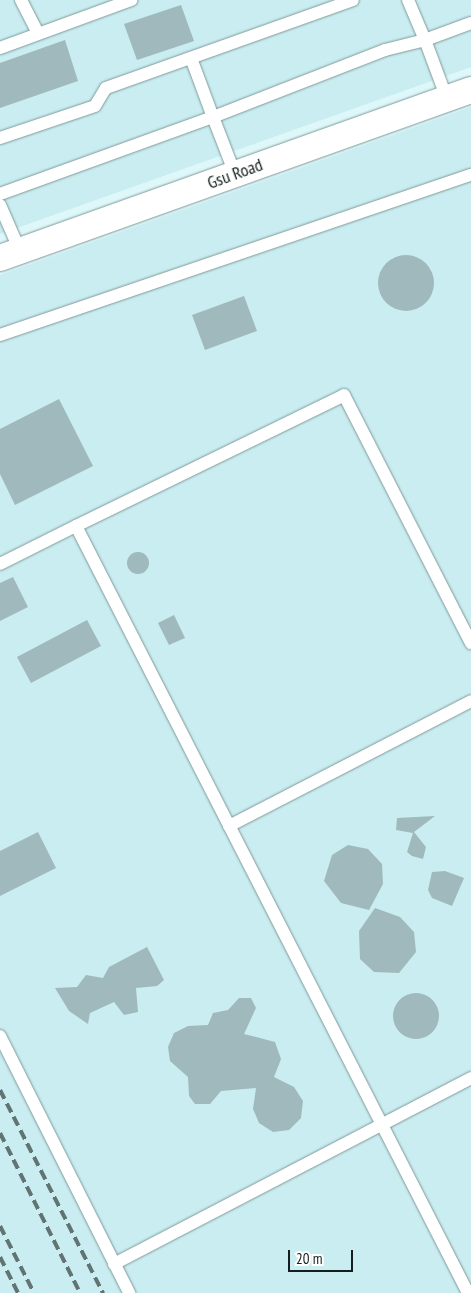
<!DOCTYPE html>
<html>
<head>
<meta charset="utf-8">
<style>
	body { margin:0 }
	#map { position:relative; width:471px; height:1293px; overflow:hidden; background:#def8fa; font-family:"PT Sans Narrow",sans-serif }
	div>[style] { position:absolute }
	.built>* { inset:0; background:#c9edf0 }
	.building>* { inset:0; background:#a0b9bc }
	.round { border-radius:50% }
	.roads { filter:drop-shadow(0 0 1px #80999b) drop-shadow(0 0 1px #80999b) }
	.lane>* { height:12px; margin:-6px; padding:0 6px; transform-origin:6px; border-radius:6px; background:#fff }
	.street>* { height:26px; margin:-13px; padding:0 13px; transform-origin:13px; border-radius:13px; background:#fff }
	.rail>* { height:4px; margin-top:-2px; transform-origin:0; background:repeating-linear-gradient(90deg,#627373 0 10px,transparent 0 15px) }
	span { translate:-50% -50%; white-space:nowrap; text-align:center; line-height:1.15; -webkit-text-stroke:4px #fff; paint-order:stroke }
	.street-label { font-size:18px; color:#141e1e }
	.scale { position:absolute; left:288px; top:1250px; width:65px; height:22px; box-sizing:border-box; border:2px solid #141e1e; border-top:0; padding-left:6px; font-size:15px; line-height:18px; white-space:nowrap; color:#141e1e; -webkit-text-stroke:4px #fff; paint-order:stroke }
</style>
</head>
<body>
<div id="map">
	<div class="built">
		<i style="clip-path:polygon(0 0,471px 0,471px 67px,0 234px)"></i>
		<i style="clip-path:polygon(471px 107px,471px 1293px,0 1293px,0 275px)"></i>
	</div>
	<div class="building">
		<i style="clip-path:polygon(181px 5px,194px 41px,137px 60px,124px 24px)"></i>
		<i style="clip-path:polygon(65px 40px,78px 81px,0 108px,0 63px)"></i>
		<i class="round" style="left:378px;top:255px;width:56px;height:56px"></i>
		<i style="clip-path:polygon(244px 296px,257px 331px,205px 350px,192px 315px)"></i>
		<i style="clip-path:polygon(59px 399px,93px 466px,15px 505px,0 474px,0 429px)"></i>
		<i class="round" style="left:127px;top:552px;width:22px;height:22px"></i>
		<i style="clip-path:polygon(13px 577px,28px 607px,0 621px,0 583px)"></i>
		<i style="clip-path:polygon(174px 615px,185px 638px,169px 645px,158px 623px)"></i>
		<i style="clip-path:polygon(87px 620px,101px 646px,31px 683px,17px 657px)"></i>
		<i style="clip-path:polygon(435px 816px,414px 832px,426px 847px,423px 859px,412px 856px,407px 852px,413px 833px,396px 830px,397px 818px)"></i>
		<i style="clip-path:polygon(38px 832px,56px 868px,0 896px,0 851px)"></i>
		<i style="clip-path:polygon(348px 845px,368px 849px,382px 864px,383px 884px,369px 910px,341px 903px,324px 881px,332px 855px)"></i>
		<i style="clip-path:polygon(445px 871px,464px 878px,452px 906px,432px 898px,428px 890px,432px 872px)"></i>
		<i style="clip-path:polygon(375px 908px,400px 917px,414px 932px,416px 952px,399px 973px,374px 972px,360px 959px,359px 931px)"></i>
		<i style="clip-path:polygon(147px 947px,164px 980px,157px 986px,136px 988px,138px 1012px,124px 1015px,114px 1002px,90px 1013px,88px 1024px,69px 1011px,55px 988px,77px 987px,86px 975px,103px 978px,109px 967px)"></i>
		<i class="round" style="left:393px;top:993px;width:46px;height:46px"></i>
		<i style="clip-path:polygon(239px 998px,251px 998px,256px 1008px,244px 1034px,275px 1042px,281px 1059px,274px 1077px,294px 1087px,303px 1101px,301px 1118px,289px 1130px,273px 1132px,259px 1123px,253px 1109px,256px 1088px,221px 1091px,210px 1104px,195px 1104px,189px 1096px,188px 1077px,170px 1061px,168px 1047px,174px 1033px,188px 1026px,208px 1025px,213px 1013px,228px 1010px)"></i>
	</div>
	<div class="roads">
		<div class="lane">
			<i style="left:21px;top:0;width:36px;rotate:63deg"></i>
			<i style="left:0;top:48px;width:140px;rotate:-20.1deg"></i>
			<i style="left:191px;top:58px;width:63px;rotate:69.6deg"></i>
			<i style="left:213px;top:117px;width:185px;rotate:-21.3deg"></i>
			<i style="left:385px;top:50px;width:41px;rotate:-14deg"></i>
			<i style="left:425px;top:40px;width:43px;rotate:-113deg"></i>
			<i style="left:447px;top:99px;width:63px;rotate:-110.4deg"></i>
			<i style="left:425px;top:40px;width:49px;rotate:-20.3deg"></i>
			<i style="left:0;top:138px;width:100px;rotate:-18.6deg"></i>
			<i style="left:95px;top:106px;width:21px;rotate:-59deg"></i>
			<i style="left:106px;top:88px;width:262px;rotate:-19.6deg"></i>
			<i style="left:0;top:194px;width:226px;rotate:-19.9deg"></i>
			<i style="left:213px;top:117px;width:61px;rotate:68.9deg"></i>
			<i style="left:0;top:205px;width:50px;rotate:66.5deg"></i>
			<i style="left:0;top:335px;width:497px;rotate:-18.8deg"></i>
			<i style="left:76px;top:526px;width:298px;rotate:-26deg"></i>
			<i style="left:344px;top:395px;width:279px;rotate:62.9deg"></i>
			<i style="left:0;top:564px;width:85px;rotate:-26.6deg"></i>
			<i style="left:76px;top:526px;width:861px;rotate:62.93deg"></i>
			<i style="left:229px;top:826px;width:272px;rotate:-27.3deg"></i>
			<i style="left:0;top:1036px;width:288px;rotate:63.3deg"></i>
			<i style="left:114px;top:1264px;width:403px;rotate:-27.5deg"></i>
		</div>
		<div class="street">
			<i style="left:0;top:258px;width:500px;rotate:-19.63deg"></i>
		</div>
	</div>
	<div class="rail">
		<i style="left:0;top:1090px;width:228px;rotate:63.1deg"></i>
		<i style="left:0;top:1133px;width:179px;rotate:63.4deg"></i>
		<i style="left:0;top:1226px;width:75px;rotate:63.1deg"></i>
		<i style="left:0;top:1257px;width:40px;rotate:63.4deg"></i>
	</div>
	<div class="street-label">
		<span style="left:235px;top:174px;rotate:-20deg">Gsu Road</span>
	</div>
	<div class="scale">20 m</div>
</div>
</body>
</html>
